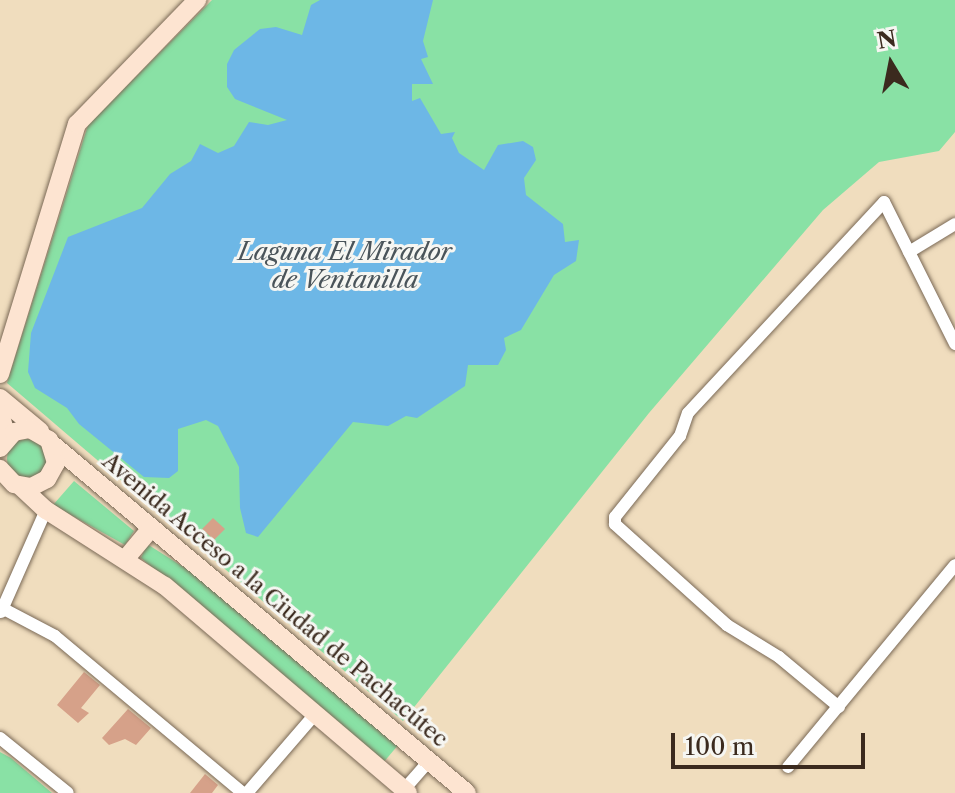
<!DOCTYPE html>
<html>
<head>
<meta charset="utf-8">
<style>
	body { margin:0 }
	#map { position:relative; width:955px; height:793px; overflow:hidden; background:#f0ddbe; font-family:"Libre Caslon Text",serif }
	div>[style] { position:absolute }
	.green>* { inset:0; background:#89e1a5 }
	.round { border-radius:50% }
	.water>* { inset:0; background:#6db7e6 }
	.building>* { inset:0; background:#d6a189 }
	.roads { filter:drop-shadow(0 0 2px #7a6956) drop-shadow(0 0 2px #7a6956) }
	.street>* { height:12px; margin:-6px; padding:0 6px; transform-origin:6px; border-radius:6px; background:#fff }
	.secondary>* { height:18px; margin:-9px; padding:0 9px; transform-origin:9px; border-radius:9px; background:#fde4d1 }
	span { translate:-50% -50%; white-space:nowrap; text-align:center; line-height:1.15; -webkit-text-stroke:6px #f6f6f2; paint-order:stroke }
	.street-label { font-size:22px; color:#3b2a1e }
	.water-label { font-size:24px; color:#4a545a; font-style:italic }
	.north { position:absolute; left:851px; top:24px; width:80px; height:80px; -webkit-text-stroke:6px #f6f6f2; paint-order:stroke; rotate:350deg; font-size:22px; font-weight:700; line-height:32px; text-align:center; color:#3b2a1e }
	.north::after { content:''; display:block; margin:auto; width:28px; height:36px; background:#3b2a1e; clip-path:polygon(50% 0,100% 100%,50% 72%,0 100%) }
	.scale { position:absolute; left:671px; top:733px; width:194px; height:36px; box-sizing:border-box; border:4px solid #3b2a1e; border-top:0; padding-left:10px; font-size:24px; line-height:28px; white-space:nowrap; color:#3b2a1e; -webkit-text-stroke:6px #f6f6f2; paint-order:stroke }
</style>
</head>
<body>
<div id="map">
	<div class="green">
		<i style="clip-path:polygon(212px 0,955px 0,955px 132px,939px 151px,879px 162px,823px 210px,649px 413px,403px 721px,7px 383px,88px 125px)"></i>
		<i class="round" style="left:7px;top:439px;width:40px;height:40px"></i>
		<i style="clip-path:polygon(74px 481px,134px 531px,125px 545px,53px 505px)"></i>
		<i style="clip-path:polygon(147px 544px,204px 580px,399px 744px,383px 763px,141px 558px)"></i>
		<i style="clip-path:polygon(0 752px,11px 758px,52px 793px,0 793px)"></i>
	</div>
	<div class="water">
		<i style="clip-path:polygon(320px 0,433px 0,423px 41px,428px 57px,421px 59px,433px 84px,412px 84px,412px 101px,420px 98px,441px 134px,455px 132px,452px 138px,459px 153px,484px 170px,498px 145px,523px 141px,533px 147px,536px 160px,524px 178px,526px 195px,563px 224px,565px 242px,579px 240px,576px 261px,554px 275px,521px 330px,504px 338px,506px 350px,498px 365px,468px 365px,465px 386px,417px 418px,406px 416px,388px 426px,353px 422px,258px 537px,246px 533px,240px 508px,239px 467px,218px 426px,206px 420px,178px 429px,178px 471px,169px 478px,144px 477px,79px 424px,67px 408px,35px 388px,28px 372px,31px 333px,68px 237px,142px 208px,170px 174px,191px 161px,200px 144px,218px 153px,234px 146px,249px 122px,268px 125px,287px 120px,235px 99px,227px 87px,227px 64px,234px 50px,260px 29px,276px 27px,302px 35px,311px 5px)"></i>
	</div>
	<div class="building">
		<i style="clip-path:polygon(213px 518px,225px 529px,214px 540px,202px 529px)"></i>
		<i style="clip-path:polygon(84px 672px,100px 685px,81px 708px,89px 713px,78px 723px,57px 705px)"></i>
		<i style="clip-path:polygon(128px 709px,151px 728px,136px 745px,125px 739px,109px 745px,102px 738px)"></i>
		<i style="clip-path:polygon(205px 774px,218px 785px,212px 793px,190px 793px)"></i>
	</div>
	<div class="roads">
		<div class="street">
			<i style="left:909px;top:252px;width:54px;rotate:-31.3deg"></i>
			<i style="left:0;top:607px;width:62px;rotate:27.8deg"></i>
			<i style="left:55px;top:636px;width:245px;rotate:39.9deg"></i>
			<i style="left:1px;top:612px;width:111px;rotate:-66.2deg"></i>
			<i style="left:839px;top:707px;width:78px;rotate:-140.2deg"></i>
			<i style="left:779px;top:657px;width:61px;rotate:-148.4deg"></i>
			<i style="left:727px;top:625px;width:151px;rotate:-138deg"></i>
			<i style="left:615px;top:524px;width:7px;rotate:-90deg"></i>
			<i style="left:615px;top:517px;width:104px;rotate:-51.3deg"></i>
			<i style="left:680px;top:436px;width:24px;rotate:-71deg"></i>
			<i style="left:688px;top:413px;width:288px;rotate:-47.1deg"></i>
			<i style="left:884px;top:202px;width:159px;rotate:63.4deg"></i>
			<i style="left:0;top:738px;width:87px;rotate:39deg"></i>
			<i style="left:788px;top:767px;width:262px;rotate:-50.4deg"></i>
			<i style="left:247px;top:793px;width:106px;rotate:-49.2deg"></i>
			<i style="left:401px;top:793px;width:43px;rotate:-48.8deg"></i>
		</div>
		<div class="secondary">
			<i style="left:0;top:374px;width:262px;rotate:-72.9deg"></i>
			<i style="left:77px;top:124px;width:173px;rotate:-45.9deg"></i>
			<i style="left:0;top:398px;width:52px;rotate:39.5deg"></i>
			<i style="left:0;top:413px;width:25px;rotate:74deg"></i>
			<i style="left:52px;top:444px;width:542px;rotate:40.06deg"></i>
			<i style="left:0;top:448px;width:21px;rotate:-49deg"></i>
			<i style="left:14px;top:432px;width:16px;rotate:-11deg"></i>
			<i style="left:30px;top:429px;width:22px;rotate:30deg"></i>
			<i style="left:49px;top:440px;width:24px;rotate:73deg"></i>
			<i style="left:56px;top:463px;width:18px;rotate:119deg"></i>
			<i style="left:47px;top:479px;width:18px;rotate:153deg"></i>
			<i style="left:31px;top:487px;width:17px;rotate:-170deg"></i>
			<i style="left:14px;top:484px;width:21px;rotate:-133deg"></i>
			<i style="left:21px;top:487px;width:34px;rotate:43deg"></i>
			<i style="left:46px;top:510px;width:141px;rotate:32.6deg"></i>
			<i style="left:165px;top:586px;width:319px;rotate:40.4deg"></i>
			<i style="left:127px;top:557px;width:38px;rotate:-50deg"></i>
		</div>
	</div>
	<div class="street-label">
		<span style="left:275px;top:600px;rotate:40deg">Avenida Acceso a la Ciudad de Pachacútec</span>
	</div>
	<div class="water-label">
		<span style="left:345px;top:266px">Laguna El Mirador<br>de Ventanilla</span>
	</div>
	<div class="north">N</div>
	<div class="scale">100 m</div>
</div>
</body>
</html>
